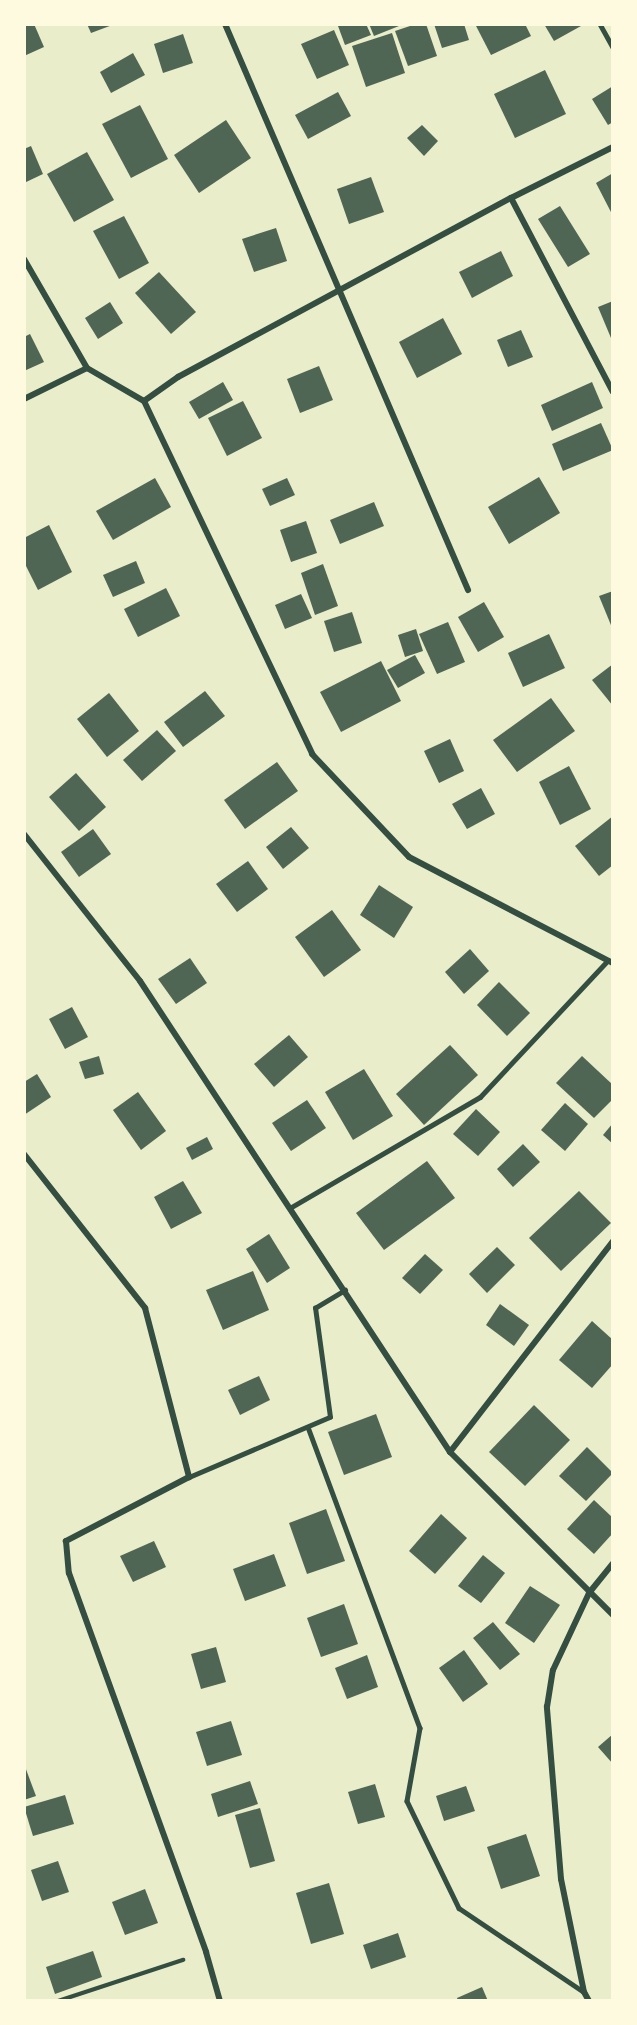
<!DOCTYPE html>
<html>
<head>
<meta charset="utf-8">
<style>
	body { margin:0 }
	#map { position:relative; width:637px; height:2025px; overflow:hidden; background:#e9edc9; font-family:"Times New Roman",serif }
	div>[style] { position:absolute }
	.building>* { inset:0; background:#4f6655 }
	.path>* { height:4px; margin:-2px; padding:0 2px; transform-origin:2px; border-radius:2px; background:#344e41 }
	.service>* { height:4.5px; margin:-2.25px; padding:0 2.25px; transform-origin:2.25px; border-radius:2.25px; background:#344e41 }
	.minor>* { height:6px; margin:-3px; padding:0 3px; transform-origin:3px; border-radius:3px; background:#344e41 }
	span { translate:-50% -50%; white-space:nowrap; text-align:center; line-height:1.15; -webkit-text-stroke:4.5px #fefae0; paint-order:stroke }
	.frame { position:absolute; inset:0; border:26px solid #fefae0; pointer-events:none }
</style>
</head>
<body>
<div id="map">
	<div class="building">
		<i style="clip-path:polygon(24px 24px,34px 24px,44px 47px,24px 56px)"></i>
		<i style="clip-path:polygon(87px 24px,115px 24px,91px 33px)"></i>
		<i style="clip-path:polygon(343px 24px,366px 24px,371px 35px,345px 45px,338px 26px)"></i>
		<i style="clip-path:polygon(369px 24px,404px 24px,374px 36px)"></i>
		<i style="clip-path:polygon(416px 24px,426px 24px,437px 56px,408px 66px,395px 31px)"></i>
		<i style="clip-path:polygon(434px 24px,464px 24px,469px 40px,442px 48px)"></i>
		<i style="clip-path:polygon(475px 24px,525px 24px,531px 36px,491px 55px)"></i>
		<i style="clip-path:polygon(544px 24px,580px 24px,581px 26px,554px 41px)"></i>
		<i style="clip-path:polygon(334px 30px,349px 65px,317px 79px,301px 44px)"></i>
		<i style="clip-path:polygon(392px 33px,405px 73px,366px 87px,352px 46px)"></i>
		<i style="clip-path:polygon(183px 34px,193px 63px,163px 73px,154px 44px)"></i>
		<i style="clip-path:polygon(133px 53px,145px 75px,111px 93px,100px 72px)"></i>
		<i style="clip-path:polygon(545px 70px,566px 114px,515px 138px,494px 94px)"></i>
		<i style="clip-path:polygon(613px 86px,613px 122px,608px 125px,592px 99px)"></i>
		<i style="clip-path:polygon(338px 92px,351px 116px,308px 139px,295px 115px)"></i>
		<i style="clip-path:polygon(140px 105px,168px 159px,131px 178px,102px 124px)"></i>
		<i style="clip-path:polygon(226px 120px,251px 158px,199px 193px,174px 155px)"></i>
		<i style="clip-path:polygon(422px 125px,438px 141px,424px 156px,407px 138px)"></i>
		<i style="clip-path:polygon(31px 146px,43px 174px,24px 183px,24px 149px)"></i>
		<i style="clip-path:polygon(87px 152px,114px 200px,74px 222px,47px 174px)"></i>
		<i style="clip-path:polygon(613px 173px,613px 216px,596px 183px)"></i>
		<i style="clip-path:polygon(371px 177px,384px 212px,349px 224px,337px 189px)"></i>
		<i style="clip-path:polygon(560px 206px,590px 254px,568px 267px,538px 219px)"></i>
		<i style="clip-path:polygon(124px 216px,149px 263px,119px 279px,93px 231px)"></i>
		<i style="clip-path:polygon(276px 228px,287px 261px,254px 272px,242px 239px)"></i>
		<i style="clip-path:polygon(501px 251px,513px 276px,472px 298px,459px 272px)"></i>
		<i style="clip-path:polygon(159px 272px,196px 312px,171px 334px,135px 293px)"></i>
		<i style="clip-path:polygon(613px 301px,613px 337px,611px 338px,598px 307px)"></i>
		<i style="clip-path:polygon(110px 302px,123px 323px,98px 339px,85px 318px)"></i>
		<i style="clip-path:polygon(443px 318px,462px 354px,417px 378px,399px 342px)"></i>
		<i style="clip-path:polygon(521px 330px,533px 357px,508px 367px,497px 340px)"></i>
		<i style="clip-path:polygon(30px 334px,44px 362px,24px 371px,24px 337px)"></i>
		<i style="clip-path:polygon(319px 366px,333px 400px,300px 413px,287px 379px)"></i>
		<i style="clip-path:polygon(223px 382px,233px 400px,199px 419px,189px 402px)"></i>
		<i style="clip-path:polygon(592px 382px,603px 408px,552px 431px,541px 405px)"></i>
		<i style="clip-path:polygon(243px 401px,262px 438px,227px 456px,208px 418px)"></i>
		<i style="clip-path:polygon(601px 423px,613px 450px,563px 471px,552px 444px)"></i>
		<i style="clip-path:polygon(539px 477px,560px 513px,509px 544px,488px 507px)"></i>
		<i style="clip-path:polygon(155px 478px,171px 507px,113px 540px,96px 511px)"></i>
		<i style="clip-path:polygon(287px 478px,295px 495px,270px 506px,262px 489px)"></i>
		<i style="clip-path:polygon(374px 502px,384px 526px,340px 544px,330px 520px)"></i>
		<i style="clip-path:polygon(306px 521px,317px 553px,291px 562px,280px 530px)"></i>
		<i style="clip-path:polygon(49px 525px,72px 572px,38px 590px,24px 562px,24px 538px)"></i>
		<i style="clip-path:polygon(136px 561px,145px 583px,113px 597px,103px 575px)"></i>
		<i style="clip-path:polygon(323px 564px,338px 606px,315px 615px,301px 573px)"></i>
		<i style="clip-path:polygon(166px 588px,180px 616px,138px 637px,124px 609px)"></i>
		<i style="clip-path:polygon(613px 591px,613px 630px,599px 596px)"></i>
		<i style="clip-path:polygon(301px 594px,312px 618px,285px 629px,275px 605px)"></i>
		<i style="clip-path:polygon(484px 602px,504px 637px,478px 652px,458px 617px)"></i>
		<i style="clip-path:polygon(352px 612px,362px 643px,334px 652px,324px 621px)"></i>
		<i style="clip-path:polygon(448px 622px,465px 662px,437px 674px,419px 634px)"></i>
		<i style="clip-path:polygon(416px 629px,423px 651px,405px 657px,398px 635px)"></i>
		<i style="clip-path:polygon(549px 634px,565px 668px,523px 687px,508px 653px)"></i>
		<i style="clip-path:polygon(415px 655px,425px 673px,398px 688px,387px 670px)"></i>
		<i style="clip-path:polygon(381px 661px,401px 701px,341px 732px,320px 692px)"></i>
		<i style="clip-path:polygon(613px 664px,613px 706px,592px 680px)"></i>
		<i style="clip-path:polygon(205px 691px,225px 716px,183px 747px,164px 722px)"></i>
		<i style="clip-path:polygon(109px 693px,139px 731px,107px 757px,77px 719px)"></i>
		<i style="clip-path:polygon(551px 698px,575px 731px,517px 772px,493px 740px)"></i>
		<i style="clip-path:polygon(157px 730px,176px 751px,142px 781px,123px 760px)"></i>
		<i style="clip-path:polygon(450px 739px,464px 771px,439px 783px,424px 751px)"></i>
		<i style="clip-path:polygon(277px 762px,298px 791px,245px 829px,224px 800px)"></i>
		<i style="clip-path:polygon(569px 766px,591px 809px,560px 825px,539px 782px)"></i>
		<i style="clip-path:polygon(76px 773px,106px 807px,79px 831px,49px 797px)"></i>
		<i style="clip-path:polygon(481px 788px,495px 814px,467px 829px,452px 804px)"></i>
		<i style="clip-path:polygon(613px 816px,613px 865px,599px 876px,575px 846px)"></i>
		<i style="clip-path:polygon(291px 827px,309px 848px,283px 869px,266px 847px)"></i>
		<i style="clip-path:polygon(93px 829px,111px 854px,79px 877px,61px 852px)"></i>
		<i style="clip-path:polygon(248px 861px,268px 889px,237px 912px,216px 884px)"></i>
		<i style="clip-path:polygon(379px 885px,413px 907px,394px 938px,360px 915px)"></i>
		<i style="clip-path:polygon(332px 910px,361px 950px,324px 977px,295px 937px)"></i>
		<i style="clip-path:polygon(470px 949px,489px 971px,464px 994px,445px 972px)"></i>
		<i style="clip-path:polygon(190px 958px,207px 983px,176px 1004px,158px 979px)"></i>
		<i style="clip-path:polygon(499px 982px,530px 1013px,507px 1036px,477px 1005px)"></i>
		<i style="clip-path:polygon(72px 1007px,88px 1037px,65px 1049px,49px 1019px)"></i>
		<i style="clip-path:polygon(289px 1035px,308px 1057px,274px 1087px,254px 1064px)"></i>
		<i style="clip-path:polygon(450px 1045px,478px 1075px,424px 1125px,396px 1094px)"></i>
		<i style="clip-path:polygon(99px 1056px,104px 1074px,85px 1079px,79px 1062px)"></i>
		<i style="clip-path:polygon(582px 1056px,613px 1085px,613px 1099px,594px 1118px,556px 1083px)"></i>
		<i style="clip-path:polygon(364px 1069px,393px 1116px,353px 1140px,325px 1092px)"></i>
		<i style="clip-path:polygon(37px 1074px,51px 1097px,24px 1115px,24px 1082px)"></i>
		<i style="clip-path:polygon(138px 1092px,166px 1131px,141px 1150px,113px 1110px)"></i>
		<i style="clip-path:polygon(307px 1100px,326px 1128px,291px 1151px,272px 1123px)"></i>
		<i style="clip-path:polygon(565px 1103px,588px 1124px,565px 1151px,541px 1130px)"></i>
		<i style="clip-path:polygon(476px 1109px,500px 1132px,478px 1156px,453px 1134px)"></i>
		<i style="clip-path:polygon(613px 1123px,613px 1144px,603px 1135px)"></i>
		<i style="clip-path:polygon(207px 1137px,213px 1149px,192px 1160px,186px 1148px)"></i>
		<i style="clip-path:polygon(523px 1144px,540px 1162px,513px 1187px,497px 1169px)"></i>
		<i style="clip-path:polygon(427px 1161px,455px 1198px,384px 1250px,356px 1213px)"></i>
		<i style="clip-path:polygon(183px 1181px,202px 1213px,171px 1229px,154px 1197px)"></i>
		<i style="clip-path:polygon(579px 1191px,611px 1223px,561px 1271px,529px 1238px)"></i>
		<i style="clip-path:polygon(269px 1234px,290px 1268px,267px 1283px,246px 1249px)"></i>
		<i style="clip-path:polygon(497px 1247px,515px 1265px,487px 1293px,469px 1274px)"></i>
		<i style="clip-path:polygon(425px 1254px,443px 1270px,420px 1294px,402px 1278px)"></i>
		<i style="clip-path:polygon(253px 1271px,269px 1310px,223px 1330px,206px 1290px)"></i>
		<i style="clip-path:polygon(500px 1304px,529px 1325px,514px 1346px,486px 1325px)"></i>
		<i style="clip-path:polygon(592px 1321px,613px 1340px,613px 1364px,592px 1388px,559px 1360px)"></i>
		<i style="clip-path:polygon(259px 1376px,270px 1400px,240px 1415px,228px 1390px)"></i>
		<i style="clip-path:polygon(534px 1405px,570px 1440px,525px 1486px,489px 1452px)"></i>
		<i style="clip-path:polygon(376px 1414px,392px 1457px,344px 1475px,328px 1432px)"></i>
		<i style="clip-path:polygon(587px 1447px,613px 1473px,586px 1501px,559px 1476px)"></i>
		<i style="clip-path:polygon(594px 1500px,613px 1518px,613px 1533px,594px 1554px,567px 1529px)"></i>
		<i style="clip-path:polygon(326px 1509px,345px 1561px,307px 1574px,289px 1523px)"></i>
		<i style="clip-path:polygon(441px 1514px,467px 1538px,435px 1574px,409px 1551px)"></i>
		<i style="clip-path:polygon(154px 1541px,166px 1567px,133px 1582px,120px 1556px)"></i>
		<i style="clip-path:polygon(274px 1554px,286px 1586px,245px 1601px,233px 1569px)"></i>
		<i style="clip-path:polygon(483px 1555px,505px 1573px,481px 1603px,458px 1586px)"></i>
		<i style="clip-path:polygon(530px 1586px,560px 1605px,534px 1643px,505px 1623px)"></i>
		<i style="clip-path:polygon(344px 1604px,358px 1644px,321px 1657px,307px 1618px)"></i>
		<i style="clip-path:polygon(493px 1622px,520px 1654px,500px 1670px,473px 1638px)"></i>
		<i style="clip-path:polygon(216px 1647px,226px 1682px,201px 1689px,191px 1654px)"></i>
		<i style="clip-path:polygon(464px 1650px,488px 1684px,463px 1702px,439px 1668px)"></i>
		<i style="clip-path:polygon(367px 1655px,378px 1687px,347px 1699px,335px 1668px)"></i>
		<i style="clip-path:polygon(231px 1721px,242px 1755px,207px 1766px,196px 1732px)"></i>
		<i style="clip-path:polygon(613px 1734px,613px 1764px,598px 1747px)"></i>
		<i style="clip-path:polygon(24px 1764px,36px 1796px,24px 1800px)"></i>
		<i style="clip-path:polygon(250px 1781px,258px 1804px,218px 1817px,211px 1794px)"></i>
		<i style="clip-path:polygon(375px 1784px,385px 1817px,358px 1824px,348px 1792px)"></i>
		<i style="clip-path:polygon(466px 1786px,475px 1811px,444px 1821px,436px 1796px)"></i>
		<i style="clip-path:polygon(65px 1795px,74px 1824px,33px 1836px,24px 1807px)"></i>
		<i style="clip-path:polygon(260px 1808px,275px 1861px,250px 1868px,235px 1815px)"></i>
		<i style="clip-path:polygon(526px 1834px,540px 1876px,501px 1889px,487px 1847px)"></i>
		<i style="clip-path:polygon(58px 1861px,69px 1892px,42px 1901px,31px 1870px)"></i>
		<i style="clip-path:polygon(329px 1883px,344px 1934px,311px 1944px,296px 1893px)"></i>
		<i style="clip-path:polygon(145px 1889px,158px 1923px,125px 1935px,112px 1902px)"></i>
		<i style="clip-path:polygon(398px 1933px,406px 1957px,371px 1969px,363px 1945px)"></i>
		<i style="clip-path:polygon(93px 1951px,102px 1977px,55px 1994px,46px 1967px)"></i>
		<i style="clip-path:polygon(482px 1987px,488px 2001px,458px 2001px,457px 1998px)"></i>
	</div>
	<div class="path">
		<i style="left:58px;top:2001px;width:132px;rotate:-18.2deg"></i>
	</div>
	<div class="service">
		<i style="left:600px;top:24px;width:26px;rotate:61deg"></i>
		<i style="left:290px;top:1208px;width:220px;rotate:-30.3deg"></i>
		<i style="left:480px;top:1097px;width:187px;rotate:-46.9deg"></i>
		<i style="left:308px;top:1427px;width:321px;rotate:69.6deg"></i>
		<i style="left:420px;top:1728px;width:74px;rotate:100.1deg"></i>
		<i style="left:407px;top:1801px;width:119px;rotate:64.1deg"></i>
		<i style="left:459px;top:1908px;width:151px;rotate:33.9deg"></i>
		<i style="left:189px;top:1477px;width:153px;rotate:-23.1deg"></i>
		<i style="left:330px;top:1417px;width:110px;rotate:-97.8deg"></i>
		<i style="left:315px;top:1308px;width:35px;rotate:-31deg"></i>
	</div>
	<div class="minor">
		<i style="left:225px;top:24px;width:616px;rotate:66.76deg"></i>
		<i style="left:511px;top:198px;width:219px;rotate:62.3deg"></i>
		<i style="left:24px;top:259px;width:126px;rotate:60deg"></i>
		<i style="left:87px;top:368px;width:66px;rotate:30.1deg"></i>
		<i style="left:144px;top:401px;width:391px;rotate:64.5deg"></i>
		<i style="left:312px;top:754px;width:141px;rotate:46.7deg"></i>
		<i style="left:409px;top:857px;width:230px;rotate:27.5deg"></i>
		<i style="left:24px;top:399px;width:70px;rotate:-26.2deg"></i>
		<i style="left:144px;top:401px;width:42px;rotate:-35.2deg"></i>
		<i style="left:178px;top:377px;width:378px;rotate:-28.3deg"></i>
		<i style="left:511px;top:198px;width:114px;rotate:-26.6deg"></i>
		<i style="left:24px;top:834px;width:187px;rotate:51.7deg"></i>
		<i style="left:140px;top:981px;width:564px;rotate:56.65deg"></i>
		<i style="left:450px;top:1452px;width:231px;rotate:45deg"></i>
		<i style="left:24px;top:1154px;width:196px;rotate:51.8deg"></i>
		<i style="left:145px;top:1308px;width:175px;rotate:75.4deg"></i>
		<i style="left:189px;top:1477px;width:139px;rotate:152.5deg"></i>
		<i style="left:66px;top:1541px;width:32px;rotate:85deg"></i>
		<i style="left:69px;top:1573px;width:403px;rotate:70.1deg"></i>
		<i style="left:206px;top:1952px;width:51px;rotate:74.1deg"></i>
		<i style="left:450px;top:1452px;width:267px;rotate:-52.3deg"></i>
		<i style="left:589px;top:2001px;width:10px;rotate:-119deg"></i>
		<i style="left:584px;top:1992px;width:115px;rotate:-101.5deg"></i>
		<i style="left:561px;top:1879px;width:173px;rotate:-94.7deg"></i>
		<i style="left:547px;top:1707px;width:37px;rotate:-81deg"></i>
		<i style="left:553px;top:1670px;width:85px;rotate:-64.9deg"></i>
		<i style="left:589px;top:1593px;width:38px;rotate:-51deg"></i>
	</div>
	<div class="frame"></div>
</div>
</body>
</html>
